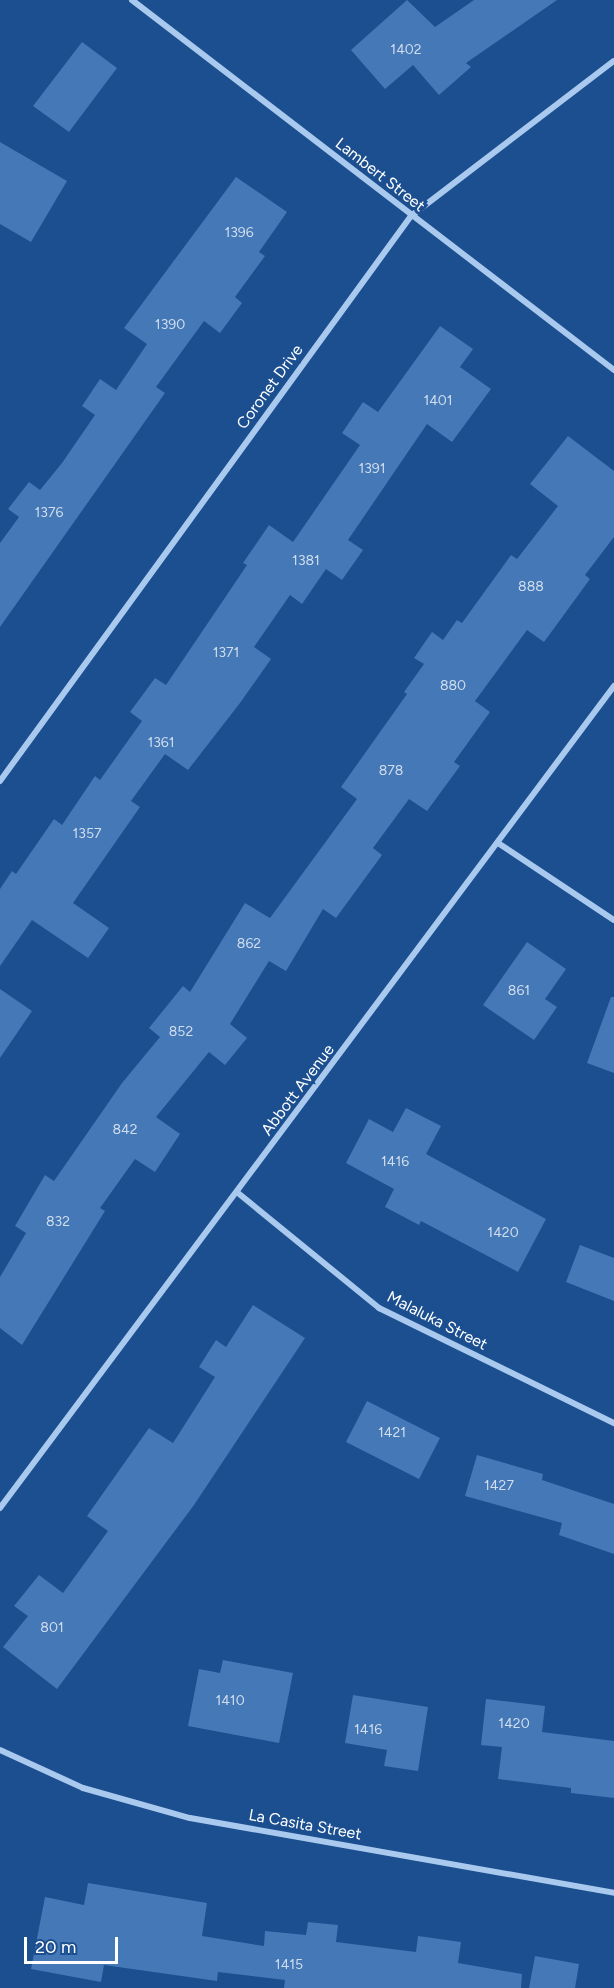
<!DOCTYPE html>
<html>
<head>
<meta charset="utf-8">
<style>
	body { margin:0 }
	#map { position:relative; width:614px; height:1988px; overflow:hidden; background:#1b4f8f; font-family:Figtree,sans-serif }
	div>[style] { position:absolute }
	.building>* { inset:0; background:#4478b7 }
	.minor>* { height:6px; margin:-3px; padding:0 3px; transform-origin:3px; border-radius:3px; background:#a9c9ee }
	span { translate:-50% -50%; white-space:nowrap; text-align:center; line-height:1.15; -webkit-text-stroke:6px #1b4f8f; paint-order:stroke }
	.number-label { font-size:14px; color:#d0dded }
	.number-label span { -webkit-text-stroke-width:0 }
	.street-label { font-size:16px; color:#fff }
	.scale { position:absolute; left:24px; top:1937px; width:94px; height:27px; box-sizing:border-box; border:3px solid #fff; border-top:0; padding-left:8px; font-size:18px; line-height:21px; white-space:nowrap; color:#fff; -webkit-text-stroke:4px #1b4f8f; paint-order:stroke }
</style>
</head>
<body>
<div id="map">
	<div class="building">
		<i style="clip-path:polygon(407px 0,435px 27px,474px 0,557px 0,466px 63px,471px 67px,439px 95px,413px 65px,385px 89px,351px 50px)"></i>
		<i style="clip-path:polygon(82px 42px,117px 68px,69px 132px,33px 106px)"></i>
		<i style="clip-path:polygon(0 142px,67px 181px,31px 242px,0 224px)"></i>
		<i style="clip-path:polygon(236px 177px,287px 212px,259px 252px,265px 256px,235px 297px,242px 303px,220px 333px,204px 321px,156px 387px,165px 393px,0 627px,0 543px,19px 517px,8px 509px,29px 482px,40px 490px,62px 463px,95px 415px,82px 406px,100px 379px,116px 390px,147px 344px,124px 328px)"></i>
		<i style="clip-path:polygon(440px 326px,473px 349px,460px 367px,491px 389px,452px 442px,427px 424px,348px 540px,363px 550px,342px 580px,326px 569px,302px 604px,290px 595px,254px 647px,271px 659px,240px 703px,188px 770px,165px 754px,131px 801px,140px 807px,73px 903px,109px 928px,88px 958px,32px 920px,0 966px,0 889px,12px 871px,16px 874px,54px 819px,62px 825px,95px 776px,100px 780px,142px 721px,130px 712px,155px 678px,166px 685px,247px 565px,243px 563px,269px 525px,293px 542px,360px 445px,342px 433px,363px 402px,378px 412px)"></i>
		<i style="clip-path:polygon(568px 436px,614px 471px,614px 537px,585px 575px,590px 579px,544px 642px,527px 630px,475px 701px,490px 712px,454px 762px,460px 766px,427px 811px,409px 799px,373px 848px,382px 855px,336px 918px,323px 909px,286px 971px,269px 961px,230px 1024px,247px 1038px,225px 1065px,209px 1052px,156px 1117px,180px 1134px,155px 1172px,135px 1159px,100px 1208px,105px 1211px,22px 1345px,0 1328px,0 1277px,26px 1233px,15px 1226px,45px 1175px,54px 1181px,122px 1083px,160px 1037px,149px 1028px,183px 986px,190px 992px,245px 903px,270px 918px,357px 799px,341px 787px,407px 694px,404px 692px,424px 664px,414px 658px,432px 632px,443px 640px,457px 620px,462px 623px,511px 555px,517px 559px,558px 506px,530px 484px)"></i>
		<i style="clip-path:polygon(527px 942px,566px 969px,545px 999px,557px 1007px,534px 1040px,483px 1005px)"></i>
		<i style="clip-path:polygon(0 989px,32px 1011px,0 1058px)"></i>
		<i style="clip-path:polygon(611px 997px,614px 997px,614px 1073px,587px 1063px)"></i>
		<i style="clip-path:polygon(406px 1108px,441px 1126px,426px 1154px,546px 1219px,518px 1272px,421px 1221px,419px 1225px,385px 1207px,394px 1189px,346px 1163px,369px 1119px,393px 1132px)"></i>
		<i style="clip-path:polygon(580px 1245px,614px 1258px,614px 1301px,566px 1282px)"></i>
		<i style="clip-path:polygon(253px 1305px,305px 1338px,194px 1505px,57px 1689px,3px 1647px,28px 1616px,14px 1606px,39px 1575px,63px 1593px,108px 1531px,87px 1516px,149px 1428px,173px 1443px,215px 1377px,199px 1367px,216px 1340px,226px 1347px)"></i>
		<i style="clip-path:polygon(367px 1401px,440px 1438px,419px 1479px,346px 1442px)"></i>
		<i style="clip-path:polygon(477px 1455px,543px 1474px,542px 1480px,614px 1504px,614px 1554px,559px 1535px,562px 1523px,465px 1496px)"></i>
		<i style="clip-path:polygon(223px 1660px,293px 1673px,279px 1743px,188px 1726px,199px 1669px,220px 1673px)"></i>
		<i style="clip-path:polygon(353px 1695px,428px 1707px,418px 1771px,384px 1766px,387px 1750px,345px 1743px)"></i>
		<i style="clip-path:polygon(486px 1699px,545px 1706px,542px 1732px,614px 1741px,614px 1798px,571px 1793px,571px 1788px,498px 1779px,502px 1747px,481px 1745px)"></i>
		<i style="clip-path:polygon(88px 1883px,207px 1903px,202px 1936px,264px 1946px,265px 1931px,306px 1935px,308px 1922px,338px 1925px,336px 1942px,416px 1952px,418px 1936px,461px 1942px,458px 1963px,522px 1974px,521px 1988px,284px 1988px,285px 1980px,218px 1972px,217px 1981px,104px 1965px,101px 1982px,31px 1969px,45px 1897px,84px 1905px)"></i>
		<i style="clip-path:polygon(535px 1956px,579px 1964px,575px 1988px,529px 1988px)"></i>
	</div>
	<div class="minor">
		<i style="left:132px;top:0;width:608px;rotate:37.51deg"></i>
		<i style="left:0;top:781px;width:699px;rotate:-53.97deg"></i>
		<i style="left:411px;top:216px;width:255px;rotate:-37.4deg"></i>
		<i style="left:498px;top:843px;width:139px;rotate:33.6deg"></i>
		<i style="left:238px;top:1193px;width:182px;rotate:39.2deg"></i>
		<i style="left:379px;top:1308px;width:262px;rotate:26.1deg"></i>
		<i style="left:0;top:1508px;width:1026px;rotate:-53.24deg"></i>
		<i style="left:0;top:1750px;width:91px;rotate:24.6deg"></i>
		<i style="left:83px;top:1788px;width:111px;rotate:15.7deg"></i>
		<i style="left:190px;top:1818px;width:431px;rotate:10deg"></i>
	</div>
	<div class="number-label">
		<span style="left:406px;top:50px">1402</span>
		<span style="left:239px;top:233px">1396</span>
		<span style="left:170px;top:325px">1390</span>
		<span style="left:438px;top:401px">1401</span>
		<span style="left:372px;top:469px">1391</span>
		<span style="left:49px;top:513px">1376</span>
		<span style="left:306px;top:561px">1381</span>
		<span style="left:531px;top:587px">888</span>
		<span style="left:226px;top:653px">1371</span>
		<span style="left:453px;top:686px">880</span>
		<span style="left:161px;top:743px">1361</span>
		<span style="left:391px;top:771px">878</span>
		<span style="left:87px;top:834px">1357</span>
		<span style="left:249px;top:944px">862</span>
		<span style="left:519px;top:991px">861</span>
		<span style="left:181px;top:1032px">852</span>
		<span style="left:125px;top:1130px">842</span>
		<span style="left:395px;top:1162px">1416</span>
		<span style="left:58px;top:1222px">832</span>
		<span style="left:503px;top:1233px">1420</span>
		<span style="left:392px;top:1433px">1421</span>
		<span style="left:499px;top:1486px">1427</span>
		<span style="left:52px;top:1628px">801</span>
		<span style="left:230px;top:1701px">1410</span>
		<span style="left:514px;top:1724px">1420</span>
		<span style="left:368px;top:1730px">1416</span>
		<span style="left:289px;top:1965px">1415</span>
	</div>
	<div class="street-label">
		<span style="left:380px;top:175px;rotate:38deg">Lambert Street</span>
		<span style="left:270px;top:387px;rotate:-54deg">Coronet Drive</span>
		<span style="left:298px;top:1090px;rotate:-53deg">Abbott Avenue</span>
		<span style="left:437px;top:1321px;rotate:27deg">Malaluka Street</span>
		<span style="left:305px;top:1825px;rotate:10deg">La Casita Street</span>
	</div>
	<div class="scale">20 m</div>
</div>
</body>
</html>
